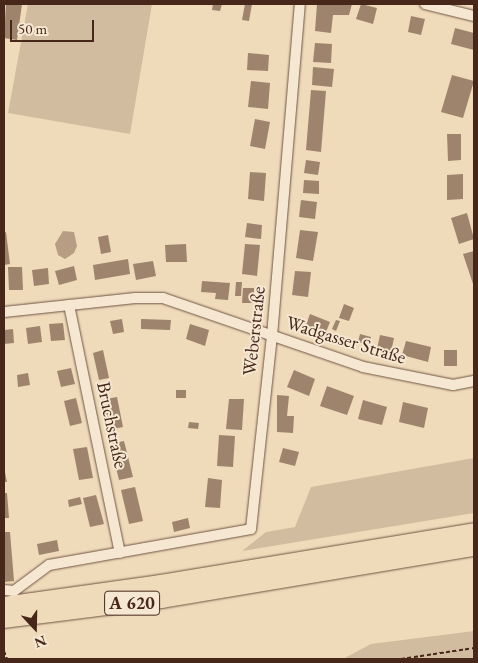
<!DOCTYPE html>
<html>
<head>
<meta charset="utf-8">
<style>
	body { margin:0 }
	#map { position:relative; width:478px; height:663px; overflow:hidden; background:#efdaba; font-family:"EB Garamond",serif }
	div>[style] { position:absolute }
	.green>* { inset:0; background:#d2bc9f }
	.water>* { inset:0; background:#b69d84 }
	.building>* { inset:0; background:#9e846d }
	.path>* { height:2px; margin-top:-1px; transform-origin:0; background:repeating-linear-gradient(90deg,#46271a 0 4px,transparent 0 6.5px) }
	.roads { filter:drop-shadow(0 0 1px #705442) drop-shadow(0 0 1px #705442) }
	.street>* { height:10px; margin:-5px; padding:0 5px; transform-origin:5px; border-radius:5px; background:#f5e7d2 }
	.highway>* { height:18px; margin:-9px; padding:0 9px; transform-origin:9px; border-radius:9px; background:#efdaba }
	span { translate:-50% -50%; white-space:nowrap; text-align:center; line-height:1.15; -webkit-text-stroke:4px #f5e7d2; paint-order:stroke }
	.shield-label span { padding:1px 4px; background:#f5e7d2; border:1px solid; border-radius:4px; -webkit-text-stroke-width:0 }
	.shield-label { font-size:18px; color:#46271a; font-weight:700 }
	.street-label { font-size:19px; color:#46271a }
	.frame { position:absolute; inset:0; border:5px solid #46271a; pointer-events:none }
	.north { position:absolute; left:10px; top:603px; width:50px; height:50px; -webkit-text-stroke:4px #f5e7d2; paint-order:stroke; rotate:159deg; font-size:14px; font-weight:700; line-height:20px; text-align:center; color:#46271a }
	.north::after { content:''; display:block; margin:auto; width:18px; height:22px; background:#46271a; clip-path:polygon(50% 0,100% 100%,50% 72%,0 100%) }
	.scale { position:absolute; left:10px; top:20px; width:84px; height:22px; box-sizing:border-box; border:2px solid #46271a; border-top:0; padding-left:6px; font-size:15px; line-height:18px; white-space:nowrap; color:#46271a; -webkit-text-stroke:4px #f5e7d2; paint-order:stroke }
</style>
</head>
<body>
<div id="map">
	<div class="green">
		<i style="clip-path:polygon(28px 4px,152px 4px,130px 134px,8px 113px)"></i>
		<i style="clip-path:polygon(474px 458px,474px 513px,242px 551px,266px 532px,295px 527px,311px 487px)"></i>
		<i style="clip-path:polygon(474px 631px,474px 659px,343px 659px,371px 644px)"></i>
	</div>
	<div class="water">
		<i style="clip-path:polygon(63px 231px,74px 232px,77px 246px,74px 253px,65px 259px,58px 255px,55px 244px)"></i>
	</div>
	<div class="building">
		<i style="clip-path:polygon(6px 4px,22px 4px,17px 40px,4px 38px)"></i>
		<i style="clip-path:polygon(213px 4px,222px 4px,220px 11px,212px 10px)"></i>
		<i style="clip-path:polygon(245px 4px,252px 4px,249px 21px,242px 20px)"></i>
		<i style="clip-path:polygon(317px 4px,352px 4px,349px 15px,333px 15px,331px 33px,315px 31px)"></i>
		<i style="clip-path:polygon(361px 4px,377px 8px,373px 24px,356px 19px)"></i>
		<i style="clip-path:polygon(411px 16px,425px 19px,421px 35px,408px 32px)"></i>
		<i style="clip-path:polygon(455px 28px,474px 33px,474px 50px,451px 44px)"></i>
		<i style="clip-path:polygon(315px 43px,332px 44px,331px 63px,313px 62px)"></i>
		<i style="clip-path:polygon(248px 53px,269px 55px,268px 71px,247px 70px)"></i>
		<i style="clip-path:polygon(313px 67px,334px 69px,332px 87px,312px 85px)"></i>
		<i style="clip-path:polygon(452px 75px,474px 81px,463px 118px,441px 112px)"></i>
		<i style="clip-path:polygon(251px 81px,270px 83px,268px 109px,248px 107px)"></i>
		<i style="clip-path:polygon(311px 90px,326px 91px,321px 152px,306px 150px)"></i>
		<i style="clip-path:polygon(255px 119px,270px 122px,265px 149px,250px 146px)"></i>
		<i style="clip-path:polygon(447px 134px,461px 134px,461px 160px,448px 161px)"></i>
		<i style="clip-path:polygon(306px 160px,320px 162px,318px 175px,304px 173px)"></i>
		<i style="clip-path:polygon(250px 172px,266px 173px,264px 201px,248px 199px)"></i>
		<i style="clip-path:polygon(463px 174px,463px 199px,447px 200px,447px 175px)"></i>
		<i style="clip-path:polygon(304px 180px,319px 181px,319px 194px,303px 193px)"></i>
		<i style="clip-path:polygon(301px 200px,317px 202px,315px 219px,299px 217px)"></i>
		<i style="clip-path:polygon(467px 213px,474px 239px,459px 244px,451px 218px)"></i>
		<i style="clip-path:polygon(247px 223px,262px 225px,261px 239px,245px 237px)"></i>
		<i style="clip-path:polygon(300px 230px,318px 232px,313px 261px,296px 258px)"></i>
		<i style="clip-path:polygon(6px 232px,10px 264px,4px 265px,4px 233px)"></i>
		<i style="clip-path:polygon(108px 235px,111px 252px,101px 254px,98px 237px)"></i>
		<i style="clip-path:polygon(186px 244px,187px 262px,166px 262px,165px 245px)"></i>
		<i style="clip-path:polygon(245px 244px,260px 245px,257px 276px,242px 274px)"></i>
		<i style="clip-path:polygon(474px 251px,474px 287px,463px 254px)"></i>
		<i style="clip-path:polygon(128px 259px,130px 274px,95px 280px,93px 265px)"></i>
		<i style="clip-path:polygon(153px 261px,156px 276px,136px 280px,133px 264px)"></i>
		<i style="clip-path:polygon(74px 266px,77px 280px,59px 285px,55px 271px)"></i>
		<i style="clip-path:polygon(8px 267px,22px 267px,23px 290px,9px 290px)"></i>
		<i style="clip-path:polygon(48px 268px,49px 284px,34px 286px,32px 270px)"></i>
		<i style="clip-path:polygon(295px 271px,311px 272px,308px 297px,292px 295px)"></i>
		<i style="clip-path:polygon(202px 281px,230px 283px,228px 300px,215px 299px,216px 293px,201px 292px)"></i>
		<i style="clip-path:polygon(236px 282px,242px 282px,241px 296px,235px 296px)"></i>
		<i style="clip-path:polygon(243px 288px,254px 288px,254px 303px,242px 303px)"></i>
		<i style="clip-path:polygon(344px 304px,354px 308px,349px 321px,339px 318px)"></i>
		<i style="clip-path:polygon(310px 314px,330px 322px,326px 332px,306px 325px)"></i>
		<i style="clip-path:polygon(122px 319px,124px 332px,113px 334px,110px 321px)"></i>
		<i style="clip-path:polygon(141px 319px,171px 320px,170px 330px,141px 329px)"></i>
		<i style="clip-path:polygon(336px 320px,340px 321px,336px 331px,332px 329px)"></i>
		<i style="clip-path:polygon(63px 323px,65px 340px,51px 341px,49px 324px)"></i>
		<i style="clip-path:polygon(190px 324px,209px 330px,205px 346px,186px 339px)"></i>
		<i style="clip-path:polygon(40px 326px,42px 342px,28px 344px,26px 328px)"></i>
		<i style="clip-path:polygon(13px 329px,14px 343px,4px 344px,4px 330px)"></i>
		<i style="clip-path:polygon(360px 334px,371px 337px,369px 345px,358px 342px)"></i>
		<i style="clip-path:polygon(380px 335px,394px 338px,391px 352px,377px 349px)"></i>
		<i style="clip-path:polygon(406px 341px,431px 347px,428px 362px,402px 355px)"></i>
		<i style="clip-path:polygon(103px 350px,109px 378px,99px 380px,93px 353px)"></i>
		<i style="clip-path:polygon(444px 350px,457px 350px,457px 366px,444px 366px)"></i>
		<i style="clip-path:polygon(71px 368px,75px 384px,61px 387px,57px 371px)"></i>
		<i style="clip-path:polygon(294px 370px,315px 379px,309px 396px,287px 387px)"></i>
		<i style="clip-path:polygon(28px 373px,30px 385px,18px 387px,17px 375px)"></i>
		<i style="clip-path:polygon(327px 386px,354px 396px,347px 415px,320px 406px)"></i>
		<i style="clip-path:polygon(176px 390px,186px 390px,186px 398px,176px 398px)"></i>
		<i style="clip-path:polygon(277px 395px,289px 396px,287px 416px,294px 416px,293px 433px,277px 432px)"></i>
		<i style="clip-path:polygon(117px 397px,123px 427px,108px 430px,101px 400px)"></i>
		<i style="clip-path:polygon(76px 398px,82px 423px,70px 426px,64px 401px)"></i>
		<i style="clip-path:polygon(229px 399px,244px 399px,242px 430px,226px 429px)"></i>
		<i style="clip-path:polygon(363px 400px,387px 407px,382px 425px,358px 419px)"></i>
		<i style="clip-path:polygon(403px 402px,428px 408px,424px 428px,399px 422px)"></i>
		<i style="clip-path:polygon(189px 422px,199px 423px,198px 429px,188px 428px)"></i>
		<i style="clip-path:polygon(219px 435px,235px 436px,233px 467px,217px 466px)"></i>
		<i style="clip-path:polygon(124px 441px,133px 477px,119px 480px,110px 444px)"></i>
		<i style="clip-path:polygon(87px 447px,93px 478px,79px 480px,73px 449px)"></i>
		<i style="clip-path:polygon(283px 448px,299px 452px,295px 466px,279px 462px)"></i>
		<i style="clip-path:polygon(4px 467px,7px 482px,4px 482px)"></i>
		<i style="clip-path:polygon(208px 478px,222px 480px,220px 508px,205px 507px)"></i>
		<i style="clip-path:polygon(135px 487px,143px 521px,129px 524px,121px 490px)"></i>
		<i style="clip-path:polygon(4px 493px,7px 493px,9px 518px,4px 518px)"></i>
		<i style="clip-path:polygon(96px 495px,104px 524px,90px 527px,83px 498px)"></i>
		<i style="clip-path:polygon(80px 497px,82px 504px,69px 507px,68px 500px)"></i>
		<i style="clip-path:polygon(188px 518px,190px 528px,174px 532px,172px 522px)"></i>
		<i style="clip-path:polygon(4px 532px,10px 532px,14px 581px,4px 582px)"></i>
		<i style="clip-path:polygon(57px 540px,59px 551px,39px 555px,37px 544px)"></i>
	</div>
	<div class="path">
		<i style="left:4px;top:651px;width:9px;rotate:69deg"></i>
		<i style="left:401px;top:659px;width:74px;rotate:-8.6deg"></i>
	</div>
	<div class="roads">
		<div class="street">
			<i style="left:425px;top:4px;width:50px;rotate:13.8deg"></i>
			<i style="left:69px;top:305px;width:253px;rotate:78.4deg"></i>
			<i style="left:4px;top:312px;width:132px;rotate:-6.1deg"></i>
			<i style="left:135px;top:298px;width:28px"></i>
			<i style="left:163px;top:298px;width:212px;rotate:19deg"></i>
			<i style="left:363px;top:367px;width:92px;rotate:11.3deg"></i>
			<i style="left:453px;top:385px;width:21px;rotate:-11deg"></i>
			<i style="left:4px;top:590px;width:10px;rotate:6deg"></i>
			<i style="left:14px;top:591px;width:44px;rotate:-36.6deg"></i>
			<i style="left:49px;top:565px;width:205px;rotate:-10.1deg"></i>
			<i style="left:251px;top:529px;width:194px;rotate:-83.8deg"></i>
			<i style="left:272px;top:336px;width:333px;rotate:-85.2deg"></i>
		</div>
		<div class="highway">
			<i style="left:4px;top:606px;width:159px;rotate:-8deg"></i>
			<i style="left:161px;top:584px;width:317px;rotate:-9.4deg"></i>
			<i style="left:4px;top:619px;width:159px;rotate:-7.2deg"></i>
			<i style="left:162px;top:599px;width:316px;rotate:-9.5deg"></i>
		</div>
	</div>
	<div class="shield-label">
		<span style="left:132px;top:603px">A 620</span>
	</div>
	<div class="street-label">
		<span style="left:254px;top:331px;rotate:-84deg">Weberstraße</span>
		<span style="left:346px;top:340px;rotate:17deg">Wadgasser Straße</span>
		<span style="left:112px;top:425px;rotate:78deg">Bruchstraße</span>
	</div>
	<div class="frame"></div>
	<div class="north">N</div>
	<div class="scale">50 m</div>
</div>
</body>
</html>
